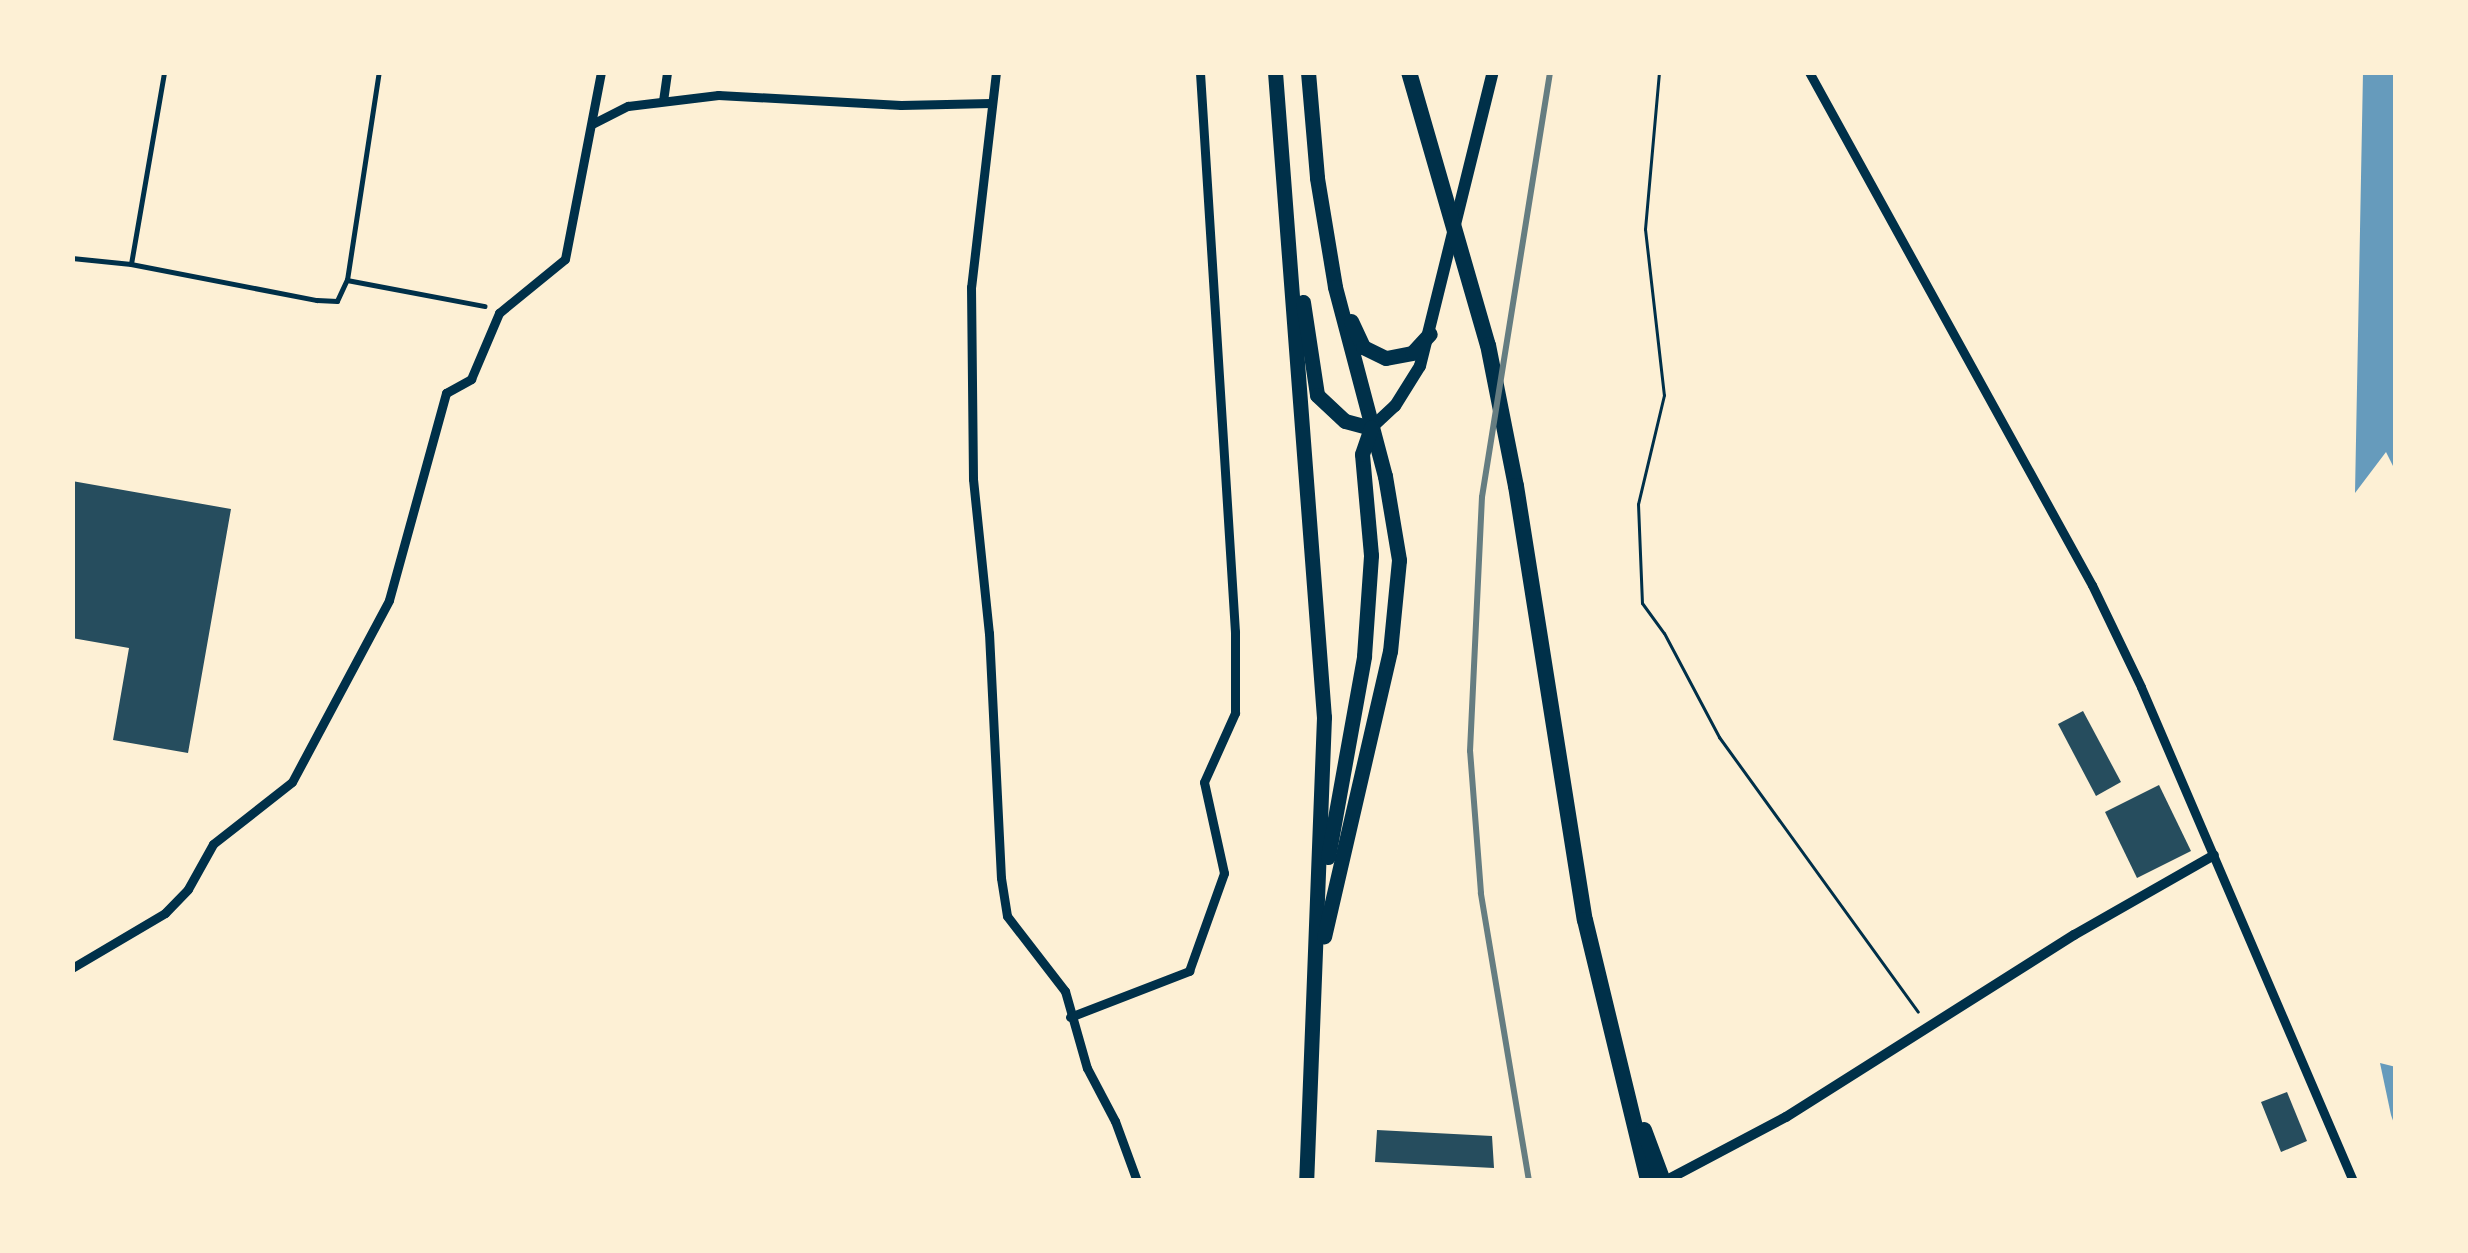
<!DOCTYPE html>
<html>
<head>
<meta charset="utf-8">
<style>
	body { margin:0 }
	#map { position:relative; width:2468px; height:1253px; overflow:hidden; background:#fdf0d5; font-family:Spectral,serif }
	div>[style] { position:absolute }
	.water>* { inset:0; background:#669bbc }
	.building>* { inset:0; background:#264d5e }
	.path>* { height:3px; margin:-1.5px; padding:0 1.5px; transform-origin:1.5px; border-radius:1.5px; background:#003049 }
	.service>* { height:4.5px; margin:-2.25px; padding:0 2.25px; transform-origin:2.25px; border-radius:2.25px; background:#003049 }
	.minor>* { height:9px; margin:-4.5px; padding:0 4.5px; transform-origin:4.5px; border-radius:4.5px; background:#003049 }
	.tertiary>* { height:10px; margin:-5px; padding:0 5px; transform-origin:5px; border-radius:5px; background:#003049 }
	.secondary>* { height:12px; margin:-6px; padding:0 6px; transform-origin:6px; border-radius:6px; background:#003049 }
	.trunk>* { height:15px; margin:-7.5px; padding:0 7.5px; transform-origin:7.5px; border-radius:7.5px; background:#003049 }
	.motorway>* { height:16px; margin:-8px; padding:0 8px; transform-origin:8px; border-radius:8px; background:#003049 }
	.rail>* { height:6px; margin:-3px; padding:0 3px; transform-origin:3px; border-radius:3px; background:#657d81 }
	span { translate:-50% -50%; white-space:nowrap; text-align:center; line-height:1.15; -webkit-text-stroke:9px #fdf0d5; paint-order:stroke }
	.frame { position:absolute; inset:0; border:75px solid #fdf0d5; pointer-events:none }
</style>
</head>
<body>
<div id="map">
	<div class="water">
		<i style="clip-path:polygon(2363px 72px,2396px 72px,2396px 472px,2386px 452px,2355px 493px)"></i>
		<i style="clip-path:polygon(2380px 1063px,2396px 1067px,2396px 1129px,2391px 1115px)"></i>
	</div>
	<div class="building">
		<i style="clip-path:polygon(72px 481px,231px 509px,188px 753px,113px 740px,129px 648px,72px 638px)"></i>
		<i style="clip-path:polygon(2083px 711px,2121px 782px,2096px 796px,2058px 724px)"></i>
		<i style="clip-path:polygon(2159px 785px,2191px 851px,2137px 878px,2105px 812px)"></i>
		<i style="clip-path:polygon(2287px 1092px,2307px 1141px,2281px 1152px,2261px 1102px)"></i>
		<i style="clip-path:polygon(1377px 1130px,1492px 1136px,1494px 1168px,1375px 1162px)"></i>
	</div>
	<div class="path">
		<i style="left:1659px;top:72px;width:158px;rotate:95.1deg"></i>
		<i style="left:1645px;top:229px;width:167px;rotate:83.5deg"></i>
		<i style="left:1664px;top:395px;width:112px;rotate:103.4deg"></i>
		<i style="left:1638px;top:504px;width:99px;rotate:87.7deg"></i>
		<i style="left:1642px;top:603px;width:37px;rotate:54deg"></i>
		<i style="left:1664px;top:633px;width:118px;rotate:62.1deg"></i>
		<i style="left:1719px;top:737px;width:339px;rotate:54.1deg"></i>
	</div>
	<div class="service">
		<i style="left:72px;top:258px;width:59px;rotate:5.8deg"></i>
		<i style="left:131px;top:264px;width:189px;rotate:11deg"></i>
		<i style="left:317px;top:300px;width:20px;rotate:3deg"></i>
		<i style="left:337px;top:301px;width:23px;rotate:-65deg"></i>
		<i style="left:347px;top:280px;width:140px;rotate:10.7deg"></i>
		<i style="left:131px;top:264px;width:195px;rotate:-80.2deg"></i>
		<i style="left:347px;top:280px;width:210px;rotate:-81.3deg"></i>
	</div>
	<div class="minor">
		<i style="left:996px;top:72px;width:216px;rotate:96.6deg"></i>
		<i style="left:971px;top:287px;width:192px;rotate:89.4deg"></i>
		<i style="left:973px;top:479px;width:155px;rotate:84.1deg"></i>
		<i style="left:989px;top:633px;width:245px;rotate:87.2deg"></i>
		<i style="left:1001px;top:878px;width:38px;rotate:81deg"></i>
		<i style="left:1007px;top:916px;width:95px;rotate:52.3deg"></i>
		<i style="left:1065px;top:991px;width:80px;rotate:74.1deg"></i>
		<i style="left:1087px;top:1068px;width:60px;rotate:62.2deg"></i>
		<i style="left:1115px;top:1121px;width:64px;rotate:69.9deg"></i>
		<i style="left:1809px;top:72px;width:586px;rotate:61.12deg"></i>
		<i style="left:2092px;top:585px;width:113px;rotate:64.3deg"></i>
		<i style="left:2141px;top:687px;width:538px;rotate:66.77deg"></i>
		<i style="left:663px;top:101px;width:29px;rotate:-82deg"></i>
		<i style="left:594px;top:123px;width:38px;rotate:-27deg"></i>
		<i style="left:628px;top:106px;width:91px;rotate:-7deg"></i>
		<i style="left:718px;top:95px;width:183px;rotate:3.1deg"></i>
		<i style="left:901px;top:105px;width:90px;rotate:-1.3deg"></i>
		<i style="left:72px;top:968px;width:108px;rotate:-30.6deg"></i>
		<i style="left:165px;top:913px;width:33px;rotate:-46deg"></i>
		<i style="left:188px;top:889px;width:51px;rotate:-60.9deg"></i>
		<i style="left:213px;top:844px;width:100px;rotate:-38.1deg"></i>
		<i style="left:292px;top:782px;width:206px;rotate:-61.9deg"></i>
		<i style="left:389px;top:600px;width:215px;rotate:-74.6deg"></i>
		<i style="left:446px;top:393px;width:29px;rotate:-29deg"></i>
		<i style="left:471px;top:379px;width:72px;rotate:-67deg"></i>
		<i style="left:499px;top:313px;width:85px;rotate:-39.3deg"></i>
		<i style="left:565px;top:259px;width:190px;rotate:-79.1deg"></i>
		<i style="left:1070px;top:1017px;width:128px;rotate:-21.1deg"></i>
		<i style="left:1189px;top:971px;width:104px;rotate:-70.3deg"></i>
		<i style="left:1224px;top:873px;width:93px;rotate:-102.4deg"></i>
		<i style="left:1204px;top:782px;width:76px;rotate:-65.8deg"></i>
		<i style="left:1235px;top:713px;width:81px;rotate:-90deg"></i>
		<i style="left:1235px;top:632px;width:561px;rotate:-93.58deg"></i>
	</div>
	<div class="tertiary">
		<i style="left:1665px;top:1181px;width:137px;rotate:-27.9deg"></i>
		<i style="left:1786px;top:1117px;width:341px;rotate:-32.3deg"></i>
		<i style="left:2074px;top:935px;width:161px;rotate:-29.7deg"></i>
	</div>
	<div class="secondary">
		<i style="left:1371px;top:428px;width:33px;rotate:-43deg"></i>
		<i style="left:1395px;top:406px;width:47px;rotate:-58deg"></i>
		<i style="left:1420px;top:366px;width:303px;rotate:-76.1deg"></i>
	</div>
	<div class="trunk">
		<i style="left:1275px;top:72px;width:647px;rotate:85.66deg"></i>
		<i style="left:1324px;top:717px;width:464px;rotate:92.2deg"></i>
		<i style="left:1308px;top:72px;width:106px;rotate:85.1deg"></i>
		<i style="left:1317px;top:178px;width:110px;rotate:80.6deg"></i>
		<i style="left:1335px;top:287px;width:196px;rotate:75.2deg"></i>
		<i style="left:1385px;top:476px;width:85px;rotate:80.5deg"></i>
		<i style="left:1399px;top:560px;width:91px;rotate:95.6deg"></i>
		<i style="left:1390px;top:651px;width:293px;rotate:103deg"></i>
		<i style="left:1303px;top:302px;width:94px;rotate:81.4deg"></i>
		<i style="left:1317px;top:395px;width:38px;rotate:43deg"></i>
		<i style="left:1345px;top:421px;width:27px;rotate:15deg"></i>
		<i style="left:1351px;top:321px;width:29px;rotate:65deg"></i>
		<i style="left:1363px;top:347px;width:25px;rotate:26deg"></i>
		<i style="left:1386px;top:358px;width:26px;rotate:-11deg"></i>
		<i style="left:1412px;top:353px;width:26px;rotate:-47deg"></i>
		<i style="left:1328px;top:857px;width:204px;rotate:-79.8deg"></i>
		<i style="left:1364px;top:656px;width:101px;rotate:-86deg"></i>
		<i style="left:1371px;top:555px;width:101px;rotate:-95.1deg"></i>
		<i style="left:1362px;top:454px;width:28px;rotate:-71deg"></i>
	</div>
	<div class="motorway">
		<i style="left:1409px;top:72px;width:284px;rotate:73.9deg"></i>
		<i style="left:1488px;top:345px;width:144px;rotate:78.8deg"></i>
		<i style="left:1516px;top:486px;width:439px;rotate:81deg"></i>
		<i style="left:1585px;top:920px;width:268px;rotate:76.4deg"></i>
		<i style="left:1644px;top:1130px;width:54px;rotate:69.6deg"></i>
	</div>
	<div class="rail">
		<i style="left:1529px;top:1181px;width:292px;rotate:-99.5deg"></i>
		<i style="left:1481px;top:893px;width:142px;rotate:-94.4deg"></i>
		<i style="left:1470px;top:751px;width:254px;rotate:-87.3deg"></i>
		<i style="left:1482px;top:497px;width:430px;rotate:-80.9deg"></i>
	</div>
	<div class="frame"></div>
</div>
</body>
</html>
